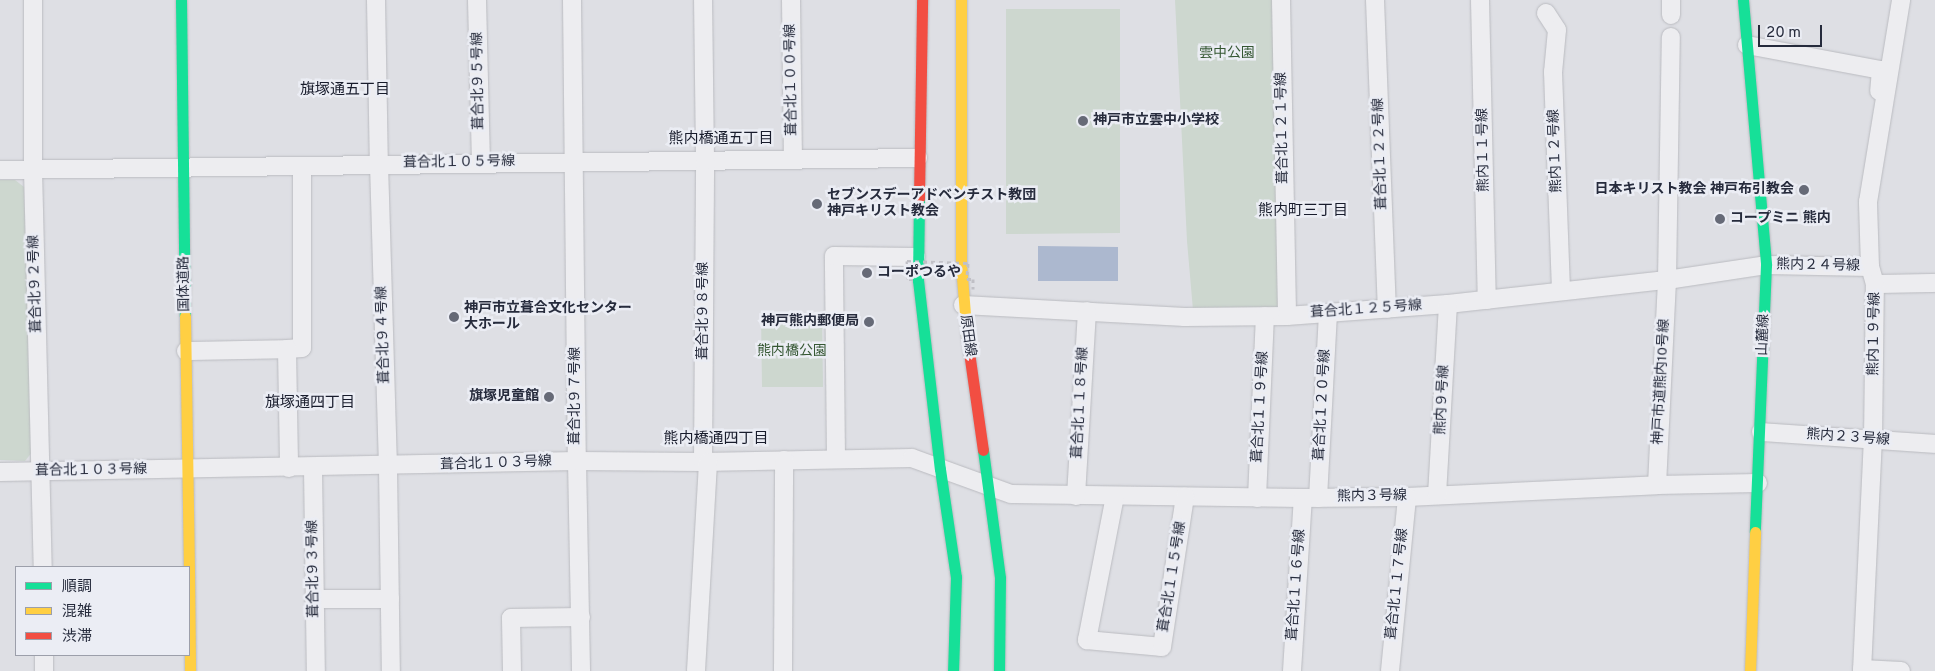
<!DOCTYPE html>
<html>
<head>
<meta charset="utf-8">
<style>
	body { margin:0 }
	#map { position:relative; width:1935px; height:671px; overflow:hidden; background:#dedfe4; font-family:Overpass,"Noto Sans JP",sans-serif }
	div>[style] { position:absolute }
	.green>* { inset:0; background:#cdd7cf }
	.water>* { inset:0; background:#acb8cf }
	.roads { filter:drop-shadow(0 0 1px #babbc0) drop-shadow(0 0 1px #babbc0) }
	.street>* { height:18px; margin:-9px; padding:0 9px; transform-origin:9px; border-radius:9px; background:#ededf0 }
	.fast>* { height:11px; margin:-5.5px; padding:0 5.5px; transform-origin:5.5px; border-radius:5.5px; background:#16e098 }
	.slow>* { height:11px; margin:-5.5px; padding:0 5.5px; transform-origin:5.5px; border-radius:5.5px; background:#ffcf43 }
	.jam>* { height:11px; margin:-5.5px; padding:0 5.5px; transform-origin:5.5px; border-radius:5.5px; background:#f24e42 }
	.path-bridge>* { height:3px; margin-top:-1.5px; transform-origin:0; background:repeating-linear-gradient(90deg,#c0c0c6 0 4px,transparent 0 8px) }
	.dots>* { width:14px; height:14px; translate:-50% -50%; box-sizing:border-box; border:2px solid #ebedf4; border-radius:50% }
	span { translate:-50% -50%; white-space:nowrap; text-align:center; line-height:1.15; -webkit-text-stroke:5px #ebedf4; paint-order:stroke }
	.park-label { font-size:14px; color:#355733 }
	.street-label { font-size:14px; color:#262b3c }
	.poi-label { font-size:14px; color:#262b3c; font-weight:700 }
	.left { translate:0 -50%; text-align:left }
	.right { translate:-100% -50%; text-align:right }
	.neighbourhood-label { font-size:15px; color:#181c2c }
	.legend { position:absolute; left:15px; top:566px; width:175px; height:90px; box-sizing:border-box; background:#ebedf4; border:1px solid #9c9faa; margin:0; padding:6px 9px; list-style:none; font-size:15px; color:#262b3c }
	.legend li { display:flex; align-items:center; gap:10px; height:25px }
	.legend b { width:25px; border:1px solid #9c9faa }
	.scale { position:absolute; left:1758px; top:25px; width:64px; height:22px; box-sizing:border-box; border:2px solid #262b3c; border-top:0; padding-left:6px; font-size:15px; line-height:18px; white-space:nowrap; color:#262b3c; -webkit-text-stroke:4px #ebedf4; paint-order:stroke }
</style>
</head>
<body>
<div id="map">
	<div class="green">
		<i style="clip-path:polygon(1175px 0,1275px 0,1281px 309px,1193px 310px,1187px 241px)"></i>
		<i style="clip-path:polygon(1006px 9px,1120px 9px,1120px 233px,1006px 234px)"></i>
		<i style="clip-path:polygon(0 180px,15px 180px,24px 187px,33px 451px,25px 461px,0 460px)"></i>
		<i style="clip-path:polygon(761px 315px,822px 316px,823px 387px,762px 387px)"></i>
	</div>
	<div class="water">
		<i style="clip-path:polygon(1038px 246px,1118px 247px,1118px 281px,1038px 281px)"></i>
	</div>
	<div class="roads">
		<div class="street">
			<i style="left:33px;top:0;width:170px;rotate:90deg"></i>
			<i style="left:33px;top:170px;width:397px;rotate:88.6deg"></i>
			<i style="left:376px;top:0;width:164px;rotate:89deg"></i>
			<i style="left:379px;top:164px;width:303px;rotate:88.3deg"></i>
			<i style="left:388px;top:467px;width:204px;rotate:89.2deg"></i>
			<i style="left:477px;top:0;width:163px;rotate:88.6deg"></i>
			<i style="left:572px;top:0;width:461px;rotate:89.4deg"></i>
			<i style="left:577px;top:461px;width:210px;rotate:88.9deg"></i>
			<i style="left:791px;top:0;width:159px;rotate:89.3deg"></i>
			<i style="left:1281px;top:0;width:316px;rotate:88.9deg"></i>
			<i style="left:1375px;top:0;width:309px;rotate:87.8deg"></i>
			<i style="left:1480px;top:0;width:300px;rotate:88.7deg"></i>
			<i style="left:1546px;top:13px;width:20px;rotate:57deg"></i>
			<i style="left:1557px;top:30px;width:42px;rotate:95.4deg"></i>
			<i style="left:1553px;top:72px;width:219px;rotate:87.9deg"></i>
			<i style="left:1671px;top:15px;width:15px;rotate:-90deg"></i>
			<i style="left:1747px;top:45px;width:136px;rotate:10.6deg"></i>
			<i style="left:1881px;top:70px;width:21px;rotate:95deg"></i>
			<i style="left:0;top:170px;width:918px;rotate:-0.75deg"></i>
			<i style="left:1875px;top:284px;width:60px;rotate:-1deg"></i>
			<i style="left:963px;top:305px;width:222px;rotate:3.1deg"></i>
			<i style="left:1185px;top:317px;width:102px;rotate:-0.6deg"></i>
			<i style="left:1287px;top:316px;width:161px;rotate:-4.3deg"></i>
			<i style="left:1448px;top:304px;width:220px;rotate:-6.3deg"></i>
			<i style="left:1667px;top:280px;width:100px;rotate:-8.6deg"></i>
			<i style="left:1766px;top:265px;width:104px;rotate:1.1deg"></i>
			<i style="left:287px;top:349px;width:15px;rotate:-4deg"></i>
			<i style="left:302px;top:348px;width:182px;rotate:-90deg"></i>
			<i style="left:186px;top:351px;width:101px;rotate:-1.1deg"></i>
			<i style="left:287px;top:349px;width:119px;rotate:89deg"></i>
			<i style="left:1761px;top:432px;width:174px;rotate:3.9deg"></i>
			<i style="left:836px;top:459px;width:203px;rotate:-90.6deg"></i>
			<i style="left:834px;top:256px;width:82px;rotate:0.7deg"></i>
			<i style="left:703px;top:462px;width:302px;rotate:-89.6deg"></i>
			<i style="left:705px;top:160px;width:160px;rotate:-90.7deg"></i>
			<i style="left:313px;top:468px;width:203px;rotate:89.2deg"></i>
			<i style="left:0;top:472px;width:577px;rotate:-1.09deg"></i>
			<i style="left:577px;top:461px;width:126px;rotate:0.5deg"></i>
			<i style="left:703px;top:462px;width:209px;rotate:-1.1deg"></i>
			<i style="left:912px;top:458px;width:105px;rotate:20deg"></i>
			<i style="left:1011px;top:494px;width:292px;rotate:0.8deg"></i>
			<i style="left:1303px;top:498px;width:104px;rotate:-0.6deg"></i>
			<i style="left:1407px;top:497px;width:250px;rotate:-2.7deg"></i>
			<i style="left:1657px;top:485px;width:101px;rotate:-1.1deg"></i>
			<i style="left:1657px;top:485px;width:205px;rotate:-87.2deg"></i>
			<i style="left:1667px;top:280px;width:243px;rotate:-89.1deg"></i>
			<i style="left:1437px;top:495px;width:191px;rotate:-86.7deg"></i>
			<i style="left:1076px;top:496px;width:185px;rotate:-86.6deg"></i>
			<i style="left:1115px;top:496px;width:147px;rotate:101deg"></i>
			<i style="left:1087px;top:640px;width:75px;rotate:5.3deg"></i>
			<i style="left:1162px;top:647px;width:152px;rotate:-81.3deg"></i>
			<i style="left:1257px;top:498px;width:182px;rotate:-87.5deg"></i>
			<i style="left:1318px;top:498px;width:185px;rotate:-86.9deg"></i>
			<i style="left:314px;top:599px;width:76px"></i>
			<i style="left:44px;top:655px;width:16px;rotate:90deg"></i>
			<i style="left:1862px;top:669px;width:39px;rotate:3deg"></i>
			<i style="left:512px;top:671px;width:53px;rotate:-91.1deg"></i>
			<i style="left:511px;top:618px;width:70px;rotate:-0.8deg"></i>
			<i style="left:696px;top:671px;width:209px;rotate:-86.7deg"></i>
			<i style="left:783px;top:671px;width:211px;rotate:-89.7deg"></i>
			<i style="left:1292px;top:671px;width:173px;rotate:-86.4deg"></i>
			<i style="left:1390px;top:671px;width:175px;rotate:-84.4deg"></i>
			<i style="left:1862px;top:671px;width:231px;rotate:-87.3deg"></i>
			<i style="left:1873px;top:440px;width:156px;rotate:-89.3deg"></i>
			<i style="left:1875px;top:284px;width:18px;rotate:-106deg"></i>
			<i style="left:1870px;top:267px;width:65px;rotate:-91.8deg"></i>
			<i style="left:1868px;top:202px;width:205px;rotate:-80.7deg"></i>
		</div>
		<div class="fast">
			<i style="left:181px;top:0;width:316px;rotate:89.3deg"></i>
			<i style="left:1743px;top:0;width:266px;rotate:85deg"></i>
			<i style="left:1766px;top:265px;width:267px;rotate:92.4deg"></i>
			<i style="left:919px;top:198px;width:82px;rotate:90.7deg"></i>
			<i style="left:918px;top:280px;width:190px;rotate:83.4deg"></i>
			<i style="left:940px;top:469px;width:109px;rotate:81.6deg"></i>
			<i style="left:956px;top:577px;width:94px;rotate:91.8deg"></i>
			<i style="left:983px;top:450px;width:129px;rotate:82.4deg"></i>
			<i style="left:1000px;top:578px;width:93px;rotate:90.6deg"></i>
		</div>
		<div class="slow">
			<i style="left:961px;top:0;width:265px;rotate:90deg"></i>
			<i style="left:961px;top:265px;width:73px;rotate:85.3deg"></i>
			<i style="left:185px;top:316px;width:251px;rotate:89.1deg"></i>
			<i style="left:189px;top:569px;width:102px;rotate:89.4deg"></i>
			<i style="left:1750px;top:671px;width:139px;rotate:-87.9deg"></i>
		</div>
		<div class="jam">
			<i style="left:919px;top:198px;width:198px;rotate:-89.1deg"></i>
			<i style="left:967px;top:338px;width:113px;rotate:81.9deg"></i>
		</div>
	</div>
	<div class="path-bridge">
		<i style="left:913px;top:266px;width:13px;rotate:90deg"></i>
		<i style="left:913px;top:279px;width:5px;rotate:180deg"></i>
		<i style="left:908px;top:279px;width:18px;rotate:-93deg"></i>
		<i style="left:907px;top:261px;width:61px;rotate:1.9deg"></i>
		<i style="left:968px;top:263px;width:16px;rotate:94deg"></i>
		<i style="left:967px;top:279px;width:6px"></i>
		<i style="left:973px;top:279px;width:10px;rotate:90deg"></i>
	</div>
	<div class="dots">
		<i style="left:1083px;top:121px;background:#666a77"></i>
		<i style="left:1804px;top:190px;background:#666a77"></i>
		<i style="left:817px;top:204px;background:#666a77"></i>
		<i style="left:1720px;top:219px;background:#666a77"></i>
		<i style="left:867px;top:273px;background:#666a77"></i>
		<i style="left:454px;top:317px;background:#666a77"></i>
		<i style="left:869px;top:322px;background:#666a77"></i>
		<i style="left:549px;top:397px;background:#666a77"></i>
	</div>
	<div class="park-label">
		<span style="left:1227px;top:54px">雲中公園</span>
		<span style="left:792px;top:352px">熊内橋公園</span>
	</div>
	<div class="street-label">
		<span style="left:792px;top:80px;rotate:-91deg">葺合北１００号線</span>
		<span style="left:479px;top:81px;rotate:-91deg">葺合北９５号線</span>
		<span style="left:1283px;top:128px;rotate:-91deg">葺合北１２１号線</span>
		<span style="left:1484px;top:150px;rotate:-91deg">熊内１１号線</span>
		<span style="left:1556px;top:151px;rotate:-92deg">熊内１２号線</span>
		<span style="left:1381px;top:154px;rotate:-92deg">葺合北１２２号線</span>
		<span style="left:459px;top:163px;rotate:-1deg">葺合北１０５号線</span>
		<span style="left:1818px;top:266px;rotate:1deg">熊内２４号線</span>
		<span style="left:36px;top:284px;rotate:-92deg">葺合北９２号線</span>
		<span style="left:185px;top:284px;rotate:-91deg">国体道路</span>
		<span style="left:1366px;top:310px;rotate:-4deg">葺合北１２５号線</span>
		<span style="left:704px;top:311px;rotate:-90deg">葺合北９８号線</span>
		<span style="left:1875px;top:334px;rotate:-89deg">熊内１９号線</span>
		<span style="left:384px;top:335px;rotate:-92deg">葺合北９４号線</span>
		<span style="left:1764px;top:335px;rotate:-88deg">山麓線</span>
		<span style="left:967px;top:336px;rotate:82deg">原田線</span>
		<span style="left:1662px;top:382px;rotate:-87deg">神戸市道熊内10号線</span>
		<span style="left:576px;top:396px;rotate:-90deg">葺合北９７号線</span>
		<span style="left:1443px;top:400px;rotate:-87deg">熊内９号線</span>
		<span style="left:1081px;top:403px;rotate:-87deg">葺合北１１８号線</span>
		<span style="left:1323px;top:405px;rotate:-87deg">葺合北１２０号線</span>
		<span style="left:1261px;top:407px;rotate:-87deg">葺合北１１９号線</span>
		<span style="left:1848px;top:438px;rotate:4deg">熊内２３号線</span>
		<span style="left:496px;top:464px;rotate:-2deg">葺合北１０３号線</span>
		<span style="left:91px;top:471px;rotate:-1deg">葺合北１０３号線</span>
		<span style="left:1372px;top:497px;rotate:-1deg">熊内３号線</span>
		<span style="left:314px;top:569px;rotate:-91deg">葺合北９３号線</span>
		<span style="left:1173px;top:577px;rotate:-81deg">葺合北１１５号線</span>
		<span style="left:1398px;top:584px;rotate:-84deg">葺合北１１７号線</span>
		<span style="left:1297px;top:585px;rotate:-86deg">葺合北１１６号線</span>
	</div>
	<div class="poi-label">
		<span class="left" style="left:1093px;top:121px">神戸市立雲中小学校</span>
		<span class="right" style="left:1794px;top:190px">日本キリスト教会 神戸布引教会</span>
		<span class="left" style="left:827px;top:204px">セブンスデーアドベンチスト教団<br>神戸キリスト教会</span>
		<span class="left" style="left:1730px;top:219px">コープミニ 熊内</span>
		<span class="left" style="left:877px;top:273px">コーポつるや</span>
		<span class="left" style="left:464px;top:317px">神戸市立葺合文化センター<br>大ホール</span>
		<span class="right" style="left:859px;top:322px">神戸熊内郵便局</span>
		<span class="right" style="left:539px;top:397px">旗塚児童館</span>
	</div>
	<div class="neighbourhood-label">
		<span style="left:345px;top:91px">旗塚通五丁目</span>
		<span style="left:721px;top:140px">熊内橋通五丁目</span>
		<span style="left:1303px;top:212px">熊内町三丁目</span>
		<span style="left:310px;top:404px">旗塚通四丁目</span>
		<span style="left:716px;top:440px">熊内橋通四丁目</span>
	</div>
	<ul class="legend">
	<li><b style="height:6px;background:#16e098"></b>順調</li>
	<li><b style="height:6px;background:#ffcf43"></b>混雑</li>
	<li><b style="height:6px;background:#f24e42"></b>渋滞</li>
	</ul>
	<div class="scale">20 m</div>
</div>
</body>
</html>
